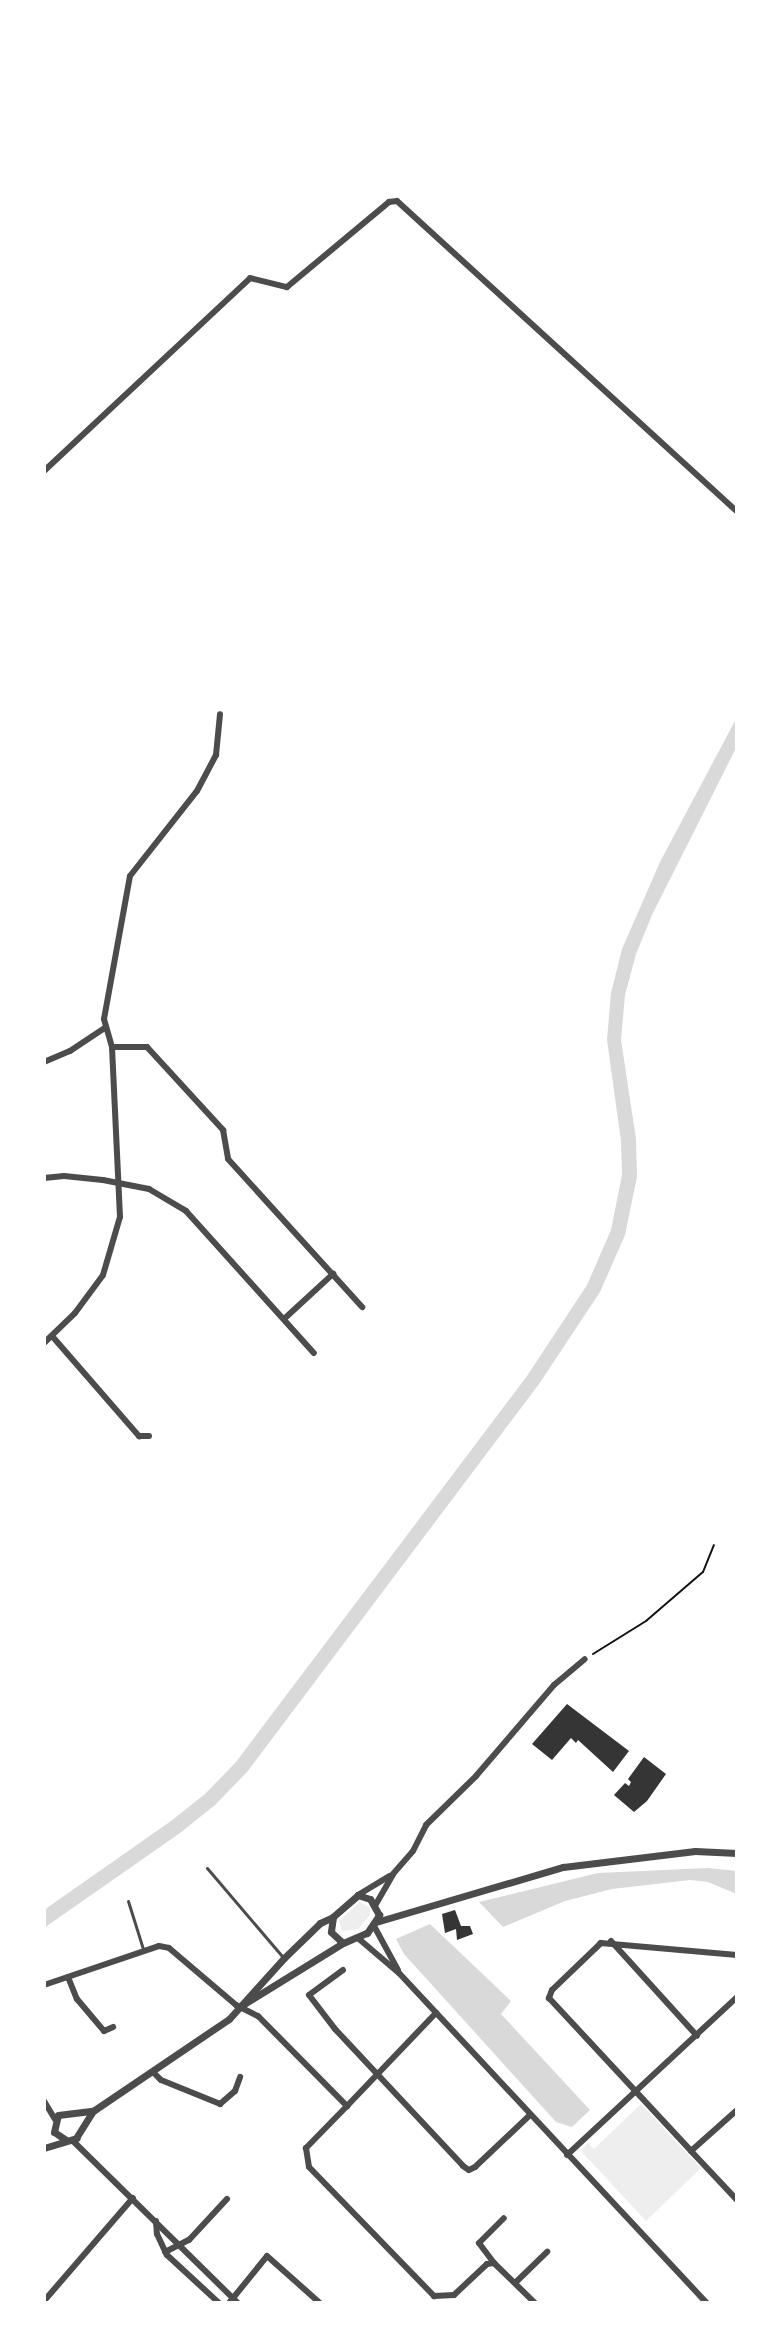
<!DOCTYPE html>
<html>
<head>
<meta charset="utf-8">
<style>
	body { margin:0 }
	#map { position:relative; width:781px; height:2347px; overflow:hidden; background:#fff; font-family:Quicksand,sans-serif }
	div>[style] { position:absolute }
	.green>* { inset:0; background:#eee }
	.water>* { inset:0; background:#d9d9d9 }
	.building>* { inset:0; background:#353535 }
	.path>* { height:2px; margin:-1px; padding:0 1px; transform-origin:1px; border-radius:1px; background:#111 }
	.service>* { height:3px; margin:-1.5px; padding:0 1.5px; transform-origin:1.5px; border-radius:1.5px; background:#4c4c4c }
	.minor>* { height:6px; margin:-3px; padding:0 3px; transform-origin:3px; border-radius:3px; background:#4c4c4c }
	.tertiary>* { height:7px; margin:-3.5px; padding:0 3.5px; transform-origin:3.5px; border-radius:3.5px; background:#4c4c4c }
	span { translate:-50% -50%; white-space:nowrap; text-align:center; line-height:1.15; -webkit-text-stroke:6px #fff; paint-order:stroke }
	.frame { position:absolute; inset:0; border:46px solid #fff; pointer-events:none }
</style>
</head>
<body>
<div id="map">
	<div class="green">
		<i style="clip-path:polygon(360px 1902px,370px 1908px,370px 1915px,358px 1929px,342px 1931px,339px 1921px)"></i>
		<i style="clip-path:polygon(641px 2104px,701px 2168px,646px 2221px,581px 2151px,588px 2143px,594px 2149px)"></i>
	</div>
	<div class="water">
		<i style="clip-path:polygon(737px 717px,737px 746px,652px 915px,636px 954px,625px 995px,621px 1040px,636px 1139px,637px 1177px,625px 1235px,600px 1292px,539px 1384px,247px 1772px,215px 1805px,180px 1833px,44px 1928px,44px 1910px,171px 1821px,205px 1794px,236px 1762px,527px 1376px,587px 1285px,611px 1230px,622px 1175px,621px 1141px,607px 1040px,611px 993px,622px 949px,660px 862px)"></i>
		<i style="clip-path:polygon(708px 1868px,737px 1871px,737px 1894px,708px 1882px,690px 1880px,612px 1889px,565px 1901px,503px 1927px,479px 1902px,598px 1873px)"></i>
		<i style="clip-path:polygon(430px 1924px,511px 2001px,501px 2014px,590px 2110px,572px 2127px,556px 2122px,404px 1954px,396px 1939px)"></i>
	</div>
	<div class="building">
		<i style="clip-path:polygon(567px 1704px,629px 1751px,613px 1772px,578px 1740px,576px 1743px,571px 1738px,552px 1760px,532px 1744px)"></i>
		<i style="clip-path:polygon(644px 1757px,666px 1774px,647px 1801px,634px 1812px,614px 1795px,625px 1783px,629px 1786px,631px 1782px,628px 1779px)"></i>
		<i style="clip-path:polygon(455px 1910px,461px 1926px,470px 1926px,473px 1934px,457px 1940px,456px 1929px,445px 1933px,442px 1914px)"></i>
	</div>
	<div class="path">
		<i style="left:593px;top:1654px;width:62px;rotate:-31.9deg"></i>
		<i style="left:646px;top:1621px;width:75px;rotate:-40.7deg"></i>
		<i style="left:703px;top:1572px;width:29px;rotate:-68deg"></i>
	</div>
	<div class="service">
		<i style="left:207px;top:1868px;width:116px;rotate:49.6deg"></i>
		<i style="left:128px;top:1901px;width:53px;rotate:72.6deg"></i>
	</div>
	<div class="minor">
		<i style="left:44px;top:471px;width:282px;rotate:-43.1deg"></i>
		<i style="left:250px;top:278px;width:38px;rotate:14deg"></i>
		<i style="left:287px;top:287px;width:133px;rotate:-39.8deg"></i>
		<i style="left:389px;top:202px;width:8px;rotate:-7deg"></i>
		<i style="left:397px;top:201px;width:461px;rotate:42.4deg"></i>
		<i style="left:112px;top:1047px;width:35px"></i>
		<i style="left:147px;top:1047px;width:113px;rotate:47.5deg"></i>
		<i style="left:223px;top:1130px;width:29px;rotate:80deg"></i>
		<i style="left:228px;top:1159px;width:200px;rotate:47.8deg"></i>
		<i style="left:44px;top:1062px;width:28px;rotate:-23deg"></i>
		<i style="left:70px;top:1051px;width:43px;rotate:-33.7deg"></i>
		<i style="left:44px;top:1178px;width:20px;rotate:-6deg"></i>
		<i style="left:64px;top:1176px;width:39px;rotate:6deg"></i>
		<i style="left:103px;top:1180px;width:47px;rotate:11.1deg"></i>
		<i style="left:149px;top:1189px;width:43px;rotate:30.7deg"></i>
		<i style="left:186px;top:1211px;width:191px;rotate:48deg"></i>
		<i style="left:284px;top:1319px;width:67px;rotate:-42.6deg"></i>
		<i style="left:52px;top:1336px;width:133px;rotate:49deg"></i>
		<i style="left:139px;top:1436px;width:10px"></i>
		<i style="left:44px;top:1343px;width:43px;rotate:-44.1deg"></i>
		<i style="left:75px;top:1313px;width:47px;rotate:-53.6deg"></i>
		<i style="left:103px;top:1275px;width:60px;rotate:-73.7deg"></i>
		<i style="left:120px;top:1217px;width:170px;rotate:-92.7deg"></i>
		<i style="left:112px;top:1047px;width:29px;rotate:-106deg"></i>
		<i style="left:104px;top:1019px;width:145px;rotate:-79.7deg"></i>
		<i style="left:130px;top:876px;width:108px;rotate:-51.8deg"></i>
		<i style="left:197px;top:791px;width:41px;rotate:-62.2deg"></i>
		<i style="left:216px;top:755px;width:41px;rotate:-84.4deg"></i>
		<i style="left:358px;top:1895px;width:37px;rotate:-31deg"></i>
		<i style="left:376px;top:1904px;width:34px;rotate:-60deg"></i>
		<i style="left:393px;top:1874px;width:30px;rotate:-49deg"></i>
		<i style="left:413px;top:1851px;width:29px;rotate:-63deg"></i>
		<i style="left:426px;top:1825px;width:70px;rotate:-44.4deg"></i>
		<i style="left:476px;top:1776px;width:120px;rotate:-49.4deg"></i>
		<i style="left:554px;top:1685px;width:40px;rotate:-40deg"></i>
		<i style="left:374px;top:1926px;width:50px;rotate:61.4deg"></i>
		<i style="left:359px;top:1939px;width:52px;rotate:40.4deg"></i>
		<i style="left:399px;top:1973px;width:451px;rotate:47deg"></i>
		<i style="left:611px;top:1941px;width:128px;rotate:47.8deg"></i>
		<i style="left:737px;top:1955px;width:137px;rotate:-175deg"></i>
		<i style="left:601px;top:1943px;width:68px;rotate:136.2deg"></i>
		<i style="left:552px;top:1990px;width:9px;rotate:111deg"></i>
		<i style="left:549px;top:1998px;width:209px;rotate:47.1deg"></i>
		<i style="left:691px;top:2151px;width:62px;rotate:-41.7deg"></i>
		<i style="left:343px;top:1970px;width:42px;rotate:143.7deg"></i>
		<i style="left:309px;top:1995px;width:43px;rotate:52.6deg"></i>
		<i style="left:335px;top:2029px;width:187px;rotate:46.9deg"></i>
		<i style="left:463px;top:2166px;width:7px;rotate:34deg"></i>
		<i style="left:469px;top:2170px;width:7px;rotate:-27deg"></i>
		<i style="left:475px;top:2167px;width:76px;rotate:-43.4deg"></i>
		<i style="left:68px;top:1977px;width:24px;rotate:68deg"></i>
		<i style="left:77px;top:1999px;width:42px;rotate:49.8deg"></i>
		<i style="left:104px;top:2031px;width:10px;rotate:-24deg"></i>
		<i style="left:44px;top:1985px;width:121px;rotate:-18.7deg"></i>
		<i style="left:159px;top:1946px;width:10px;rotate:11deg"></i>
		<i style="left:169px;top:1948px;width:88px;rotate:40.4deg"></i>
		<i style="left:236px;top:2005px;width:25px;rotate:27deg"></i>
		<i style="left:258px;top:2016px;width:127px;rotate:45.3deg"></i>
		<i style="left:347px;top:2106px;width:59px;rotate:134.3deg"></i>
		<i style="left:306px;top:2148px;width:19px;rotate:81deg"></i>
		<i style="left:309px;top:2167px;width:180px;rotate:45.9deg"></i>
		<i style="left:434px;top:2296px;width:20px;rotate:-3deg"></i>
		<i style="left:454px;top:2295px;width:45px;rotate:-43.2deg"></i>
		<i style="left:487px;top:2264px;width:7px;rotate:-8deg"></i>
		<i style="left:494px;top:2263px;width:57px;rotate:44.3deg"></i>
		<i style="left:153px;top:2072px;width:11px;rotate:45deg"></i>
		<i style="left:161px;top:2080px;width:64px;rotate:22.1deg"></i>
		<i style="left:220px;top:2104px;width:20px;rotate:-41deg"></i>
		<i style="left:235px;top:2091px;width:15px;rotate:-70deg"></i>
		<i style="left:44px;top:2101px;width:21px;rotate:59deg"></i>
		<i style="left:347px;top:2106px;width:129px;rotate:-46.3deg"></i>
		<i style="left:72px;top:2140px;width:233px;rotate:44.5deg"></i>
		<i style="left:691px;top:2151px;width:67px;rotate:46.8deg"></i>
		<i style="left:567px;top:2155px;width:232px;rotate:-42.9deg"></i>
		<i style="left:156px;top:2221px;width:13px;rotate:86deg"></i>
		<i style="left:157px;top:2234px;width:23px;rotate:65deg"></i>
		<i style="left:167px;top:2255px;width:71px;rotate:42.7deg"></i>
		<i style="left:165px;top:2252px;width:27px;rotate:-27deg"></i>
		<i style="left:189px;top:2240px;width:56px;rotate:-47.2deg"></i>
		<i style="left:494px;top:2263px;width:25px;rotate:-127deg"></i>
		<i style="left:479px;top:2243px;width:35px;rotate:-45deg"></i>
		<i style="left:515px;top:2283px;width:45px;rotate:-44.1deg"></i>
		<i style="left:44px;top:2301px;width:136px;rotate:-49.2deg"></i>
		<i style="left:229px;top:2303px;width:60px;rotate:-51deg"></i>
		<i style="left:267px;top:2256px;width:71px;rotate:41.6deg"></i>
	</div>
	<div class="tertiary">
		<i style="left:376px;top:1922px;width:195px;rotate:-16.4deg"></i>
		<i style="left:563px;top:1867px;width:133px;rotate:-6.9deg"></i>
		<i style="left:695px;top:1851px;width:42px;rotate:2.7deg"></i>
		<i style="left:239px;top:2007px;width:122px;rotate:-31.6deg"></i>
		<i style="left:343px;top:1943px;width:26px;rotate:-23deg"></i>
		<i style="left:367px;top:1933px;width:22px;rotate:-56deg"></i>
		<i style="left:379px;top:1915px;width:18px;rotate:-119deg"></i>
		<i style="left:370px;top:1899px;width:13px;rotate:-162deg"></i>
		<i style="left:358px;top:1895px;width:33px;rotate:139deg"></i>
		<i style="left:333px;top:1917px;width:15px;rotate:98deg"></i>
		<i style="left:331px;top:1932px;width:16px;rotate:43deg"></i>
		<i style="left:66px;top:2140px;width:14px;rotate:-146deg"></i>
		<i style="left:54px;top:2132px;width:17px;rotate:-77deg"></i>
		<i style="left:58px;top:2115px;width:35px;rotate:-7deg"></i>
		<i style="left:44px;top:2148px;width:34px;rotate:-17deg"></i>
		<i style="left:76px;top:2138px;width:32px;rotate:-58deg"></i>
		<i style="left:93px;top:2111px;width:164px;rotate:-34.1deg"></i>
		<i style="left:229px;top:2019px;width:82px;rotate:-48deg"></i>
		<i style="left:284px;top:1958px;width:50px;rotate:-44.2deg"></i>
		<i style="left:320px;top:1923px;width:14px;rotate:-25deg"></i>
	</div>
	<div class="frame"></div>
</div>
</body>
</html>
